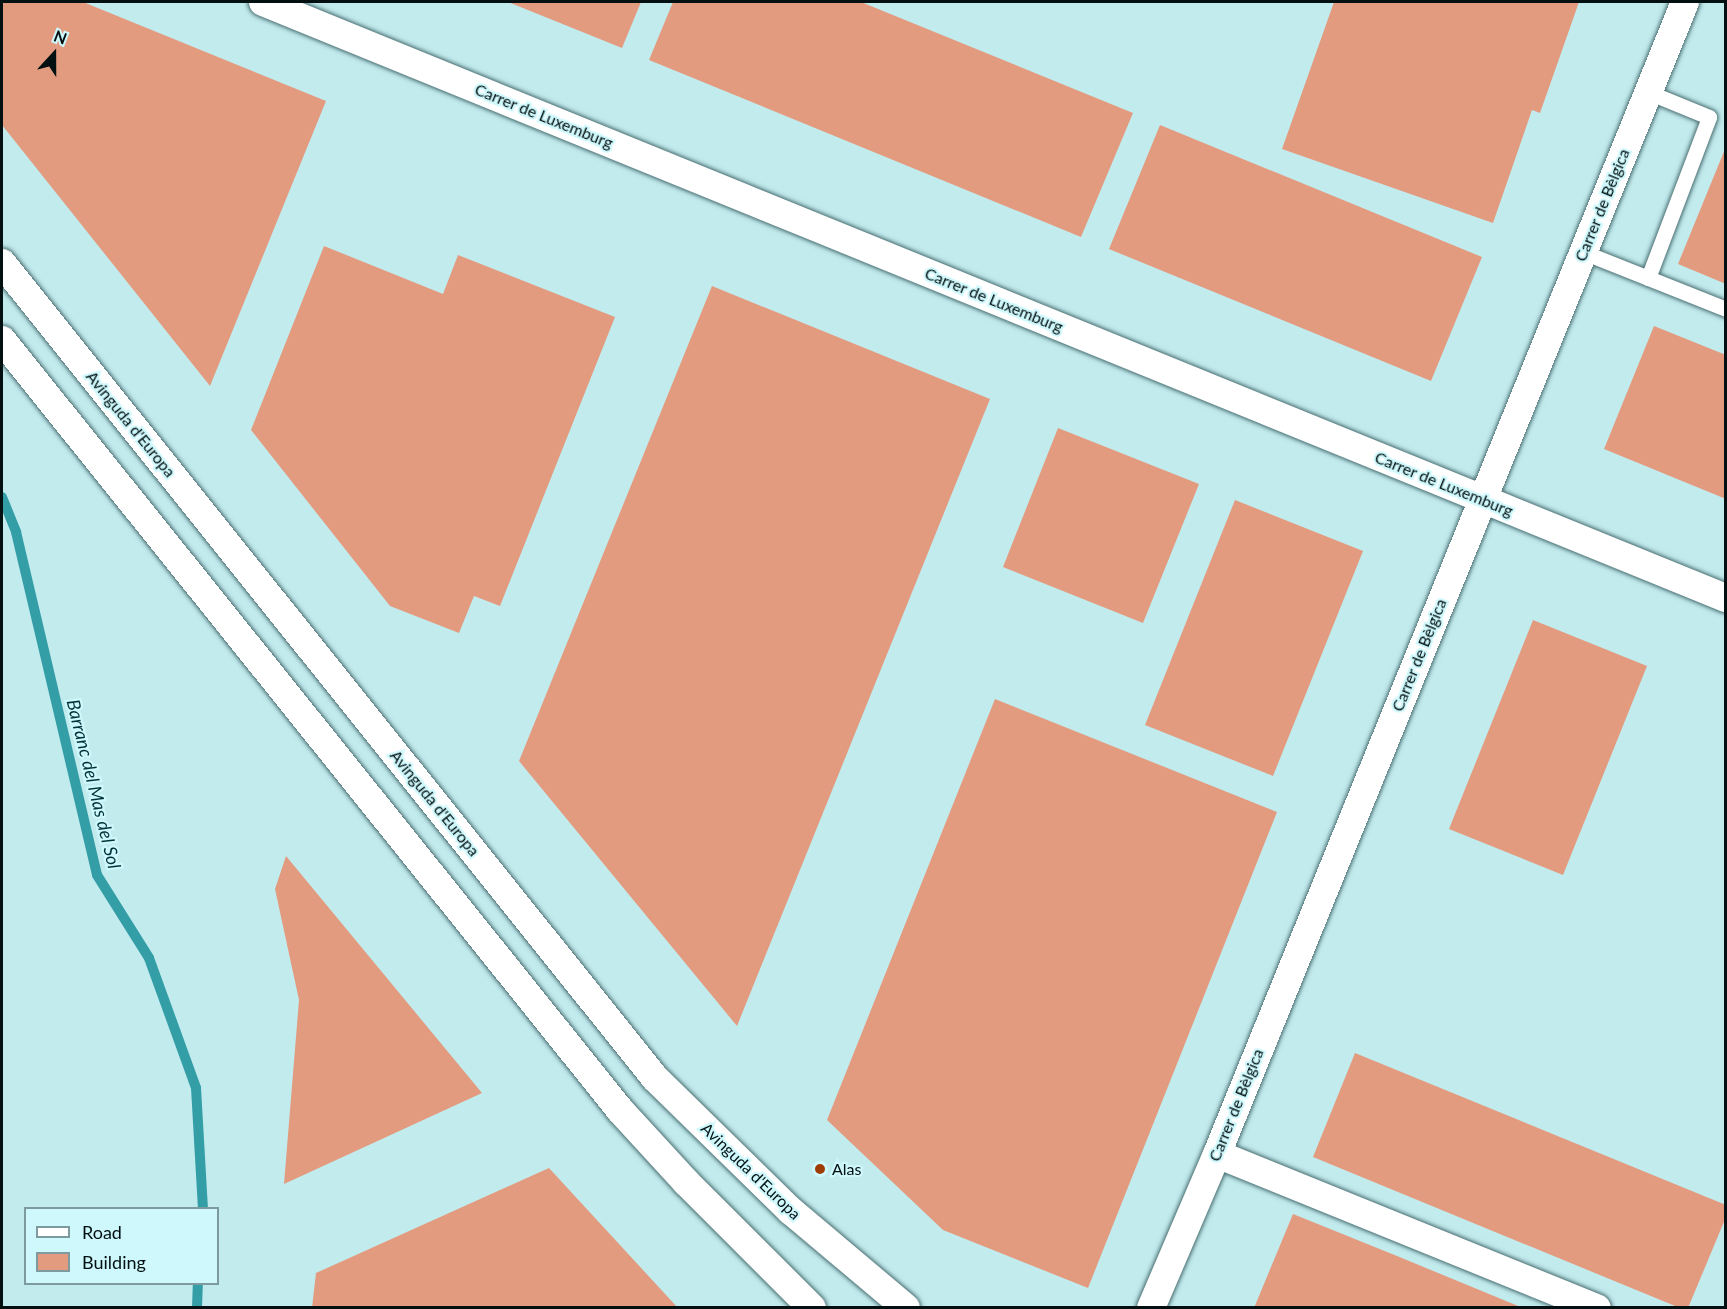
<!DOCTYPE html>
<html>
<head>
<meta charset="utf-8">
<style>
	body { margin:0 }
	#map { position:relative; width:1727px; height:1309px; overflow:hidden; background:#c2ebee; font-family:Lato,sans-serif }
	div>[style] { position:absolute }
	.stream>* { height:10px; margin:-5px; padding:0 5px; transform-origin:5px; border-radius:5px; background:#349ea7 }
	.building>* { inset:0; background:#e39b7f }
	.roads { filter:drop-shadow(0 0 2px #496e71) drop-shadow(0 0 2px #496e71) }
	.lane>* { height:15px; margin:-7.5px; padding:0 7.5px; transform-origin:7.5px; border-radius:7.5px; background:#fff }
	.street>* { height:28px; margin:-14px; padding:0 14px; transform-origin:14px; border-radius:14px; background:#fff }
	.dots>* { width:16px; height:16px; translate:-50% -50%; box-sizing:border-box; border:3px solid #cff8fc; border-radius:50% }
	span { translate:-50% -50%; white-space:nowrap; text-align:center; line-height:1.15; -webkit-text-stroke:4.5px #cff8fc; paint-order:stroke }
	.street-label { font-size:16px; color:#031011 }
	.poi-label { font-size:16px; color:#031011 }
	.left { translate:0 -50%; text-align:left }
	.water-label { font-size:18px; color:#003337; font-style:italic }
	.frame { position:absolute; inset:0; border:3px solid #031011; pointer-events:none }
	.legend { position:absolute; left:24px; top:1207px; width:195px; height:78px; box-sizing:border-box; background:#cff8fc; border:2px solid #7d9b9e; margin:0; padding:8px 10px; list-style:none; font-size:18px; color:#031011 }
	.legend li { display:flex; align-items:center; gap:12px; height:30px }
	.legend b { width:30px; border:2px solid #7d9b9e }
	.north { position:absolute; left:24px; top:24px; width:60px; height:60px; -webkit-text-stroke:4px #cff8fc; paint-order:stroke; rotate:21deg; font-size:16px; font-weight:700; line-height:24px; text-align:center; color:#031011 }
	.north::after { content:''; display:block; margin:auto; width:21px; height:27px; background:#031011; clip-path:polygon(50% 0,100% 100%,50% 72%,0 100%) }
</style>
</head>
<body>
<div id="map">
	<div class="stream">
		<i style="left:2px;top:497px;width:38px;rotate:68deg"></i>
		<i style="left:16px;top:532px;width:352px;rotate:76.7deg"></i>
		<i style="left:97px;top:875px;width:98px;rotate:57.9deg"></i>
		<i style="left:149px;top:958px;width:138px;rotate:70.1deg"></i>
		<i style="left:196px;top:1088px;width:120px;rotate:86.7deg"></i>
		<i style="left:197px;top:1308px;width:24px;rotate:-88deg"></i>
	</div>
	<div class="building">
		<i style="clip-path:polygon(2px 2px,83px 2px,326px 101px,210px 386px,2px 125px)"></i>
		<i style="clip-path:polygon(508px 2px,641px 2px,622px 48px)"></i>
		<i style="clip-path:polygon(673px 2px,861px 2px,1133px 113px,1081px 237px,649px 60px)"></i>
		<i style="clip-path:polygon(1334px 2px,1579px 2px,1540px 113px,1532px 110px,1493px 223px,1282px 149px)"></i>
		<i style="clip-path:polygon(1160px 125px,1482px 257px,1431px 381px,1109px 249px)"></i>
		<i style="clip-path:polygon(1725px 149px,1726px 149px,1726px 284px,1678px 264px)"></i>
		<i style="clip-path:polygon(324px 246px,443px 294px,458px 255px,615px 317px,500px 606px,474px 596px,459px 633px,390px 606px,251px 430px)"></i>
		<i style="clip-path:polygon(712px 286px,990px 399px,737px 1026px,519px 761px)"></i>
		<i style="clip-path:polygon(1654px 326px,1726px 355px,1726px 499px,1604px 449px)"></i>
		<i style="clip-path:polygon(1058px 428px,1199px 484px,1143px 623px,1003px 567px)"></i>
		<i style="clip-path:polygon(1235px 500px,1363px 551px,1273px 776px,1145px 725px)"></i>
		<i style="clip-path:polygon(1533px 620px,1647px 666px,1563px 875px,1449px 829px)"></i>
		<i style="clip-path:polygon(995px 699px,1277px 812px,1088px 1288px,943px 1230px,827px 1120px)"></i>
		<i style="clip-path:polygon(286px 856px,482px 1093px,284px 1184px,299px 1000px,275px 889px)"></i>
		<i style="clip-path:polygon(1355px 1053px,1726px 1205px,1726px 1217px,1688px 1308px,1680px 1308px,1313px 1157px)"></i>
		<i style="clip-path:polygon(549px 1168px,678px 1308px,312px 1308px,316px 1273px)"></i>
		<i style="clip-path:polygon(1293px 1214px,1397px 1256px,1523px 1308px,1254px 1308px)"></i>
	</div>
	<div class="roads">
		<div class="lane">
			<i style="left:1583px;top:252px;width:154px;rotate:21.7deg"></i>
			<i style="left:1648px;top:278px;width:172px;rotate:-69.2deg"></i>
			<i style="left:1709px;top:117px;width:66px;rotate:-157.7deg"></i>
		</div>
		<div class="street">
			<i style="left:263px;top:2px;width:1580px;rotate:22.17deg"></i>
			<i style="left:2px;top:263px;width:1044px;rotate:51.3deg"></i>
			<i style="left:655px;top:1078px;width:190px;rotate:44.4deg"></i>
			<i style="left:791px;top:1211px;width:150px;rotate:40.1deg"></i>
			<i style="left:2px;top:340px;width:987px;rotate:51.25deg"></i>
			<i style="left:620px;top:1110px;width:98px;rotate:47.5deg"></i>
			<i style="left:686px;top:1182px;width:178px;rotate:45deg"></i>
			<i style="left:1217px;top:1154px;width:410px;rotate:22.1deg"></i>
			<i style="left:1151px;top:1308px;width:168px;rotate:-66.8deg"></i>
			<i style="left:1217px;top:1154px;width:1243px;rotate:-67.89deg"></i>
		</div>
	</div>
	<div class="dots">
		<i style="left:820px;top:1169px;background:#9f3c03"></i>
	</div>
	<div class="street-label">
		<span style="left:544px;top:116px;rotate:22deg">Carrer de Luxemburg</span>
		<span style="left:1602px;top:205px;rotate:-68deg">Carrer de Bèlgica</span>
		<span style="left:994px;top:300px;rotate:22deg">Carrer de Luxemburg</span>
		<span style="left:131px;top:424px;rotate:51deg">Avinguda d'Europa</span>
		<span style="left:1444px;top:484px;rotate:22deg">Carrer de Luxemburg</span>
		<span style="left:1419px;top:655px;rotate:-68deg">Carrer de Bèlgica</span>
		<span style="left:435px;top:803px;rotate:51deg">Avinguda d'Europa</span>
		<span style="left:1236px;top:1105px;rotate:-68deg">Carrer de Bèlgica</span>
		<span style="left:751px;top:1171px;rotate:44deg">Avinguda d'Europa</span>
	</div>
	<div class="poi-label">
		<span class="left" style="left:832px;top:1169px">Alas</span>
	</div>
	<div class="water-label">
		<span style="left:94px;top:784px;rotate:76deg">Barranc del Mas del Sol</span>
	</div>
	<div class="frame"></div>
	<ul class="legend">
	<li><b style="height:8px;background:#fff"></b>Road</li>
	<li><b style="height:16px;background:#e39b7f"></b>Building</li>
	</ul>
	<div class="north">N</div>
</div>
</body>
</html>
